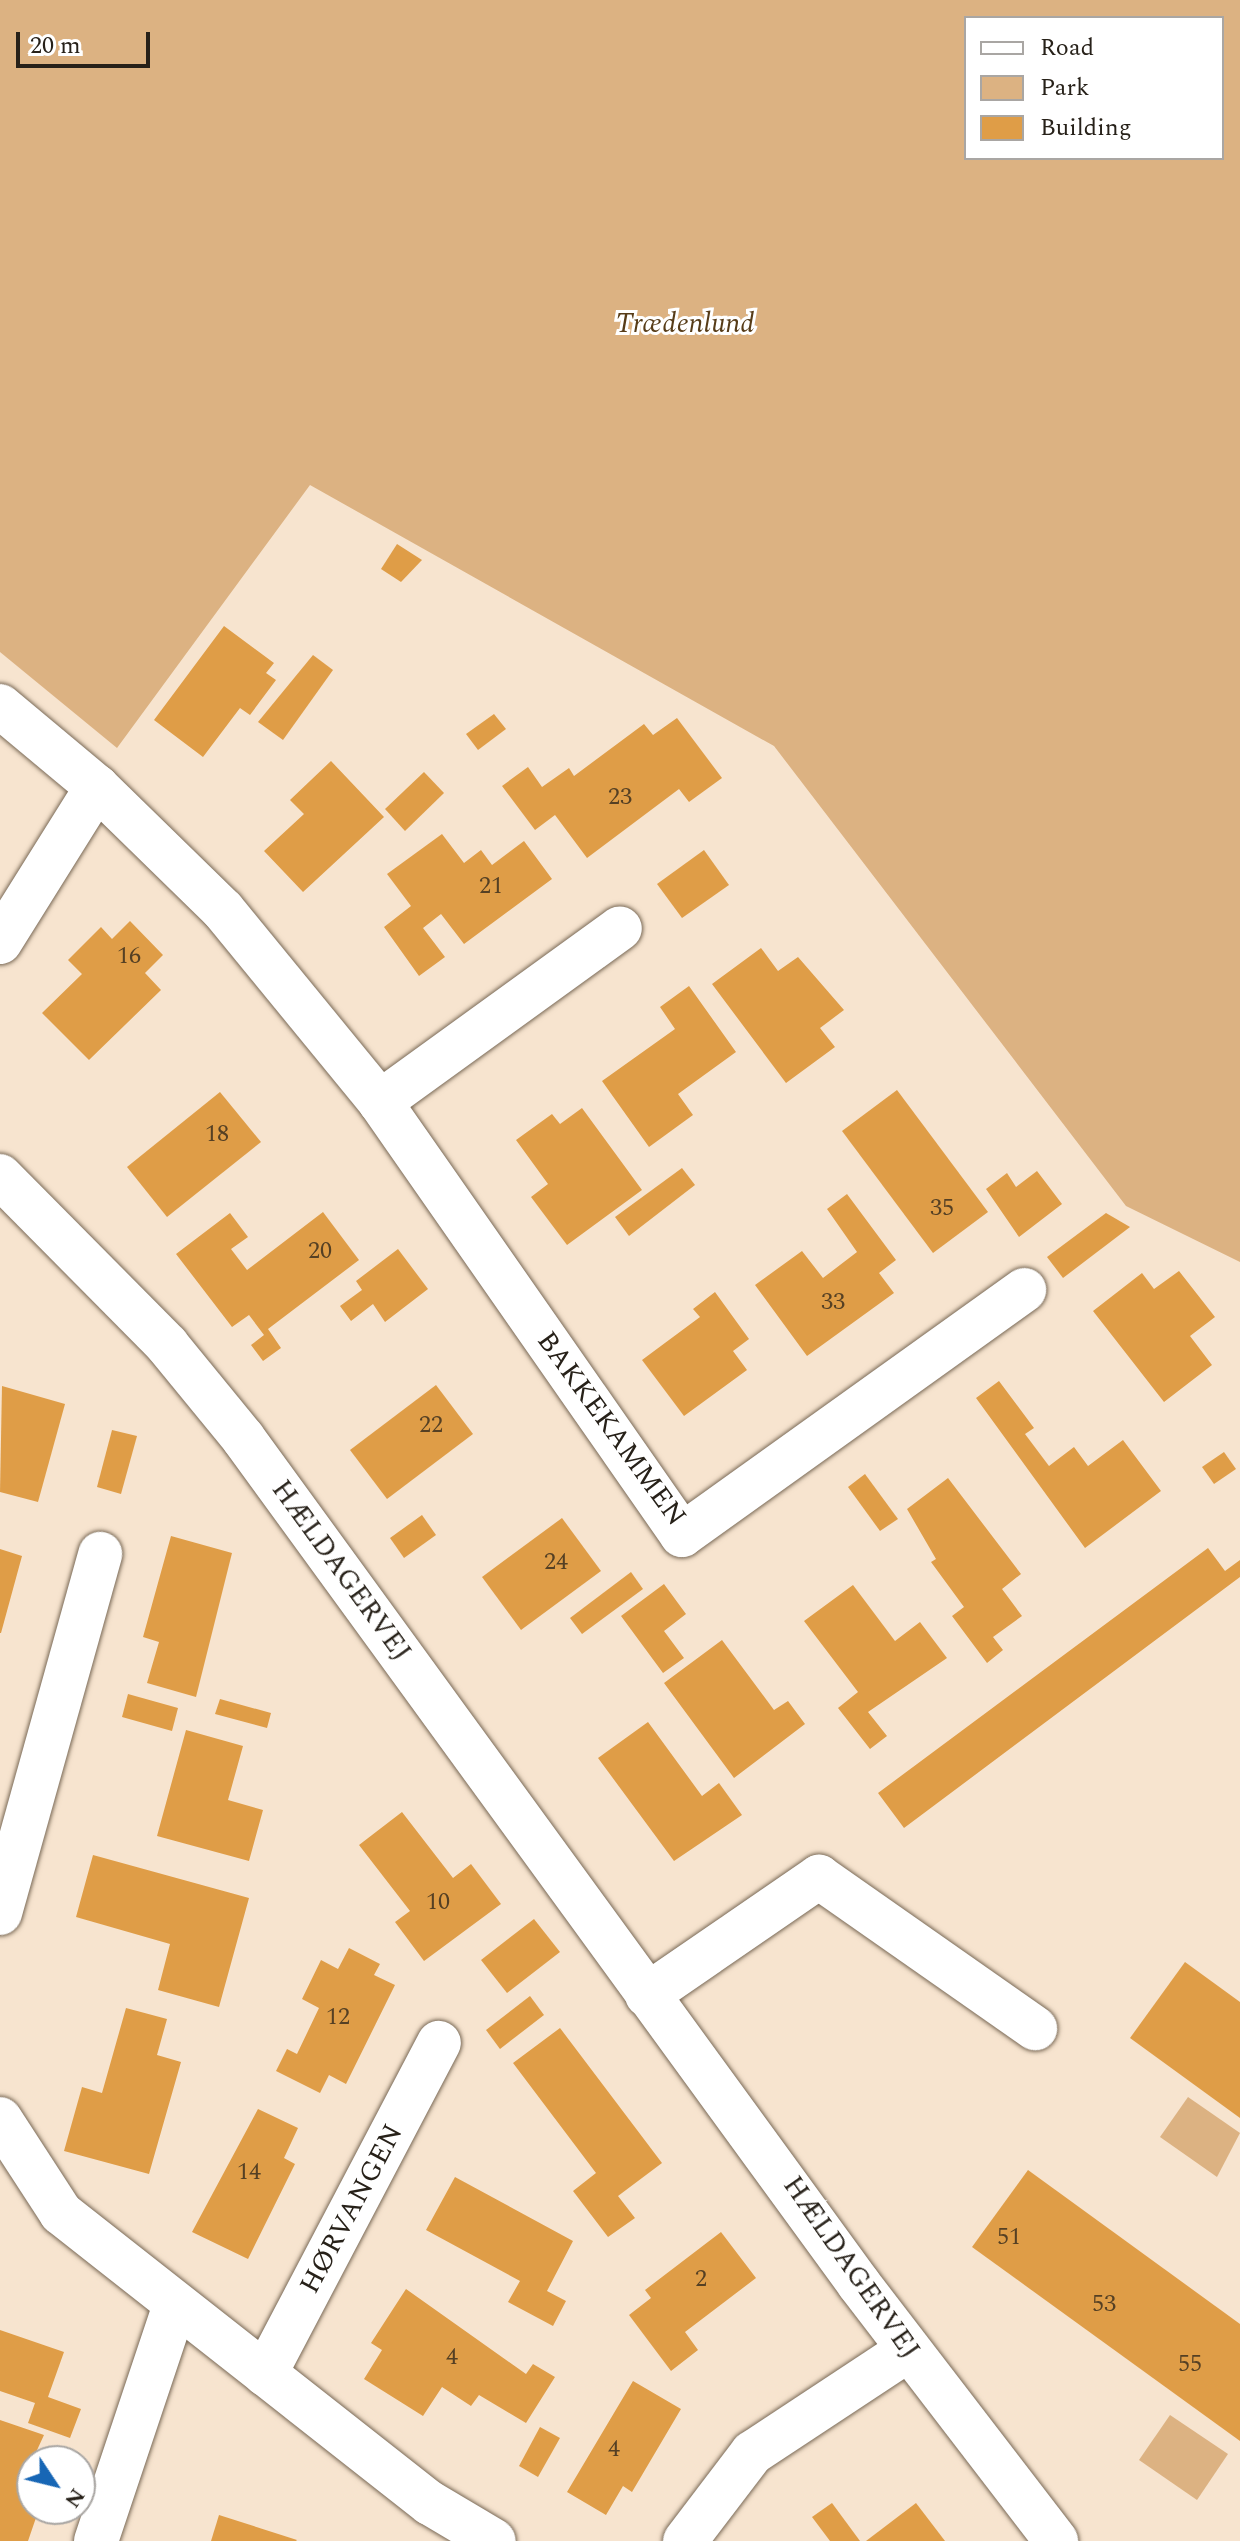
<!DOCTYPE html>
<html>
<head>
<meta charset="utf-8">
<style>
	body { margin:0 }
	#map { position:relative; width:1240px; height:2541px; overflow:hidden; background:#f7e4cf; font-family:Spectral,serif }
	div>[style] { position:absolute }
	.green>* { inset:0; background:#dcb282 }
	.building>* { inset:0; background:#df9d47 }
	.roads { filter:drop-shadow(0 0 2px #796956) drop-shadow(0 0 2px #796956) }
	.minor>* { height:44px; margin:-22px; padding:0 22px; transform-origin:22px; border-radius:22px; background:#fff }
	span { translate:-50% -50%; white-space:nowrap; text-align:center; line-height:1.15; -webkit-text-stroke:6px #fff; paint-order:stroke }
	.number-label { font-size:24px; color:#554024 }
	.number-label span { -webkit-text-stroke-width:0 }
	.park-label { font-size:28px; color:#573c18; font-style:italic }
	.street-label { font-size:28px; color:#272119 }
	.legend { position:absolute; left:964px; top:16px; width:260px; height:144px; box-sizing:border-box; background:#fff; border:2px solid #a9a6a3; margin:0; padding:10px 14px; list-style:none; font-size:24px; color:#272119 }
	.legend li { display:flex; align-items:center; gap:16px; height:40px }
	.legend b { width:40px; border:2px solid #a9a6a3 }
	.north { position:absolute; left:16px; top:2445px; width:80px; height:80px; box-sizing:border-box; background:#fff; border:2px solid #a9a6a3; border-radius:50%; rotate:125deg; font-size:22px; font-weight:700; line-height:32px; text-align:center; color:#272119 }
	.north::after { content:''; display:block; margin:auto; width:28px; height:36px; background:#1766b5; clip-path:polygon(50% 0,100% 100%,50% 72%,0 100%) }
	.scale { position:absolute; left:16px; top:32px; width:134px; height:36px; box-sizing:border-box; border:4px solid #272119; border-top:0; padding-left:10px; font-size:24px; line-height:28px; white-space:nowrap; color:#272119; -webkit-text-stroke:6px #fff; paint-order:stroke }
</style>
</head>
<body>
<div id="map">
	<div class="green">
		<i style="clip-path:polygon(evenodd,0 0,1240px 0,1240px 1262px,1126px 1206px,774px 746px,310px 485px,117px 748px,0 652px,0 0,1222px 18px,1222px 158px,966px 158px,966px 18px,1222px 18px)"></i>
		<i style="clip-path:polygon(1188px 2097px,1240px 2133px,1217px 2177px,1160px 2137px)"></i>
		<i style="clip-path:polygon(1170px 2415px,1228px 2454px,1197px 2500px,1139px 2460px)"></i>
	</div>
	<div class="building">
		<i style="clip-path:polygon(397px 544px,422px 560px,401px 582px,381px 569px)"></i>
		<i style="clip-path:polygon(224px 626px,274px 663px,266px 673px,276px 680px,250px 715px,240px 708px,203px 757px,154px 720px)"></i>
		<i style="clip-path:polygon(313px 655px,333px 670px,283px 740px,258px 722px)"></i>
		<i style="clip-path:polygon(494px 714px,506px 729px,478px 750px,466px 734px)"></i>
		<i style="clip-path:polygon(677px 718px,722px 778px,689px 802px,679px 789px,587px 858px,555px 815px,535px 830px,502px 786px,528px 767px,542px 787px,569px 768px,574px 776px,644px 724px,653px 735px)"></i>
		<i style="clip-path:polygon(331px 761px,384px 817px,303px 892px,264px 851px,304px 814px,290px 800px)"></i>
		<i style="clip-path:polygon(424px 772px,444px 793px,405px 831px,385px 809px)"></i>
		<i style="clip-path:polygon(442px 834px,464px 863px,481px 850px,492px 865px,524px 841px,552px 879px,464px 944px,441px 914px,423px 928px,445px 957px,419px 976px,384px 927px,411px 906px,387px 874px)"></i>
		<i style="clip-path:polygon(704px 850px,729px 885px,682px 918px,657px 884px)"></i>
		<i style="clip-path:polygon(130px 921px,163px 955px,145px 973px,161px 990px,89px 1060px,42px 1013px,82px 974px,68px 960px,101px 927px,112px 939px)"></i>
		<i style="clip-path:polygon(761px 948px,778px 971px,798px 957px,844px 1010px,820px 1028px,835px 1047px,786px 1083px,712px 984px)"></i>
		<i style="clip-path:polygon(689px 986px,736px 1052px,678px 1094px,693px 1115px,649px 1147px,602px 1081px,675px 1029px,660px 1007px)"></i>
		<i style="clip-path:polygon(897px 1090px,988px 1212px,933px 1253px,842px 1131px)"></i>
		<i style="clip-path:polygon(220px 1092px,261px 1142px,167px 1217px,127px 1167px)"></i>
		<i style="clip-path:polygon(582px 1108px,642px 1190px,567px 1245px,531px 1197px,548px 1184px,516px 1140px,552px 1114px,560px 1124px)"></i>
		<i style="clip-path:polygon(682px 1168px,695px 1185px,629px 1236px,615px 1217px)"></i>
		<i style="clip-path:polygon(1037px 1171px,1062px 1204px,1019px 1237px,986px 1189px,1007px 1173px,1016px 1187px)"></i>
		<i style="clip-path:polygon(847px 1194px,896px 1260px,879px 1273px,894px 1293px,807px 1356px,755px 1285px,802px 1251px,823px 1278px,857px 1252px,827px 1209px)"></i>
		<i style="clip-path:polygon(323px 1212px,359px 1260px,268px 1329px,281px 1348px,263px 1361px,251px 1345px,264px 1335px,249px 1315px,232px 1327px,176px 1254px,230px 1213px,248px 1237px,231px 1249px,247px 1270px)"></i>
		<i style="clip-path:polygon(1106px 1213px,1130px 1227px,1063px 1278px,1047px 1257px)"></i>
		<i style="clip-path:polygon(398px 1249px,428px 1289px,385px 1322px,373px 1304px,351px 1321px,340px 1306px,362px 1290px,356px 1281px)"></i>
		<i style="clip-path:polygon(1179px 1271px,1215px 1317px,1190px 1336px,1212px 1365px,1164px 1402px,1093px 1311px,1142px 1273px,1154px 1289px)"></i>
		<i style="clip-path:polygon(715px 1292px,749px 1339px,733px 1351px,747px 1370px,684px 1416px,642px 1360px,700px 1317px,693px 1309px)"></i>
		<i style="clip-path:polygon(999px 1381px,1034px 1428px,1025px 1434px,1049px 1466px,1074px 1447px,1088px 1466px,1123px 1440px,1161px 1491px,1085px 1548px,976px 1398px)"></i>
		<i style="clip-path:polygon(436px 1385px,473px 1434px,387px 1499px,350px 1450px)"></i>
		<i style="clip-path:polygon(2px 1386px,65px 1404px,38px 1502px,0 1492px)"></i>
		<i style="clip-path:polygon(112px 1430px,137px 1436px,121px 1494px,97px 1487px)"></i>
		<i style="clip-path:polygon(1224px 1452px,1236px 1469px,1214px 1484px,1202px 1467px)"></i>
		<i style="clip-path:polygon(865px 1474px,898px 1519px,880px 1531px,848px 1487px)"></i>
		<i style="clip-path:polygon(948px 1478px,1021px 1574px,1002px 1589px,1022px 1616px,993px 1637px,1003px 1650px,987px 1663px,952px 1616px,964px 1607px,931px 1562px,936px 1559px,907px 1509px)"></i>
		<i style="clip-path:polygon(422px 1515px,436px 1535px,404px 1558px,390px 1538px)"></i>
		<i style="clip-path:polygon(562px 1518px,601px 1571px,521px 1630px,482px 1577px)"></i>
		<i style="clip-path:polygon(171px 1536px,232px 1553px,196px 1697px,147px 1683px,159px 1642px,143px 1637px)"></i>
		<i style="clip-path:polygon(1208px 1548px,1225px 1571px,1240px 1560px,1240px 1577px,904px 1828px,878px 1793px)"></i>
		<i style="clip-path:polygon(0 1549px,22px 1556px,1px 1633px,0 1633px)"></i>
		<i style="clip-path:polygon(631px 1572px,643px 1589px,582px 1634px,570px 1618px)"></i>
		<i style="clip-path:polygon(664px 1584px,686px 1614px,664px 1631px,684px 1658px,663px 1673px,621px 1616px)"></i>
		<i style="clip-path:polygon(853px 1585px,895px 1641px,920px 1622px,947px 1658px,868px 1712px,887px 1736px,870px 1749px,838px 1708px,858px 1692px,804px 1621px)"></i>
		<i style="clip-path:polygon(722px 1640px,774px 1710px,788px 1701px,805px 1724px,734px 1778px,664px 1683px)"></i>
		<i style="clip-path:polygon(128px 1694px,178px 1708px,172px 1731px,122px 1717px)"></i>
		<i style="clip-path:polygon(220px 1699px,271px 1713px,267px 1728px,215px 1714px)"></i>
		<i style="clip-path:polygon(648px 1722px,702px 1796px,719px 1783px,742px 1815px,674px 1861px,598px 1758px)"></i>
		<i style="clip-path:polygon(186px 1730px,243px 1746px,228px 1800px,263px 1810px,249px 1861px,157px 1836px)"></i>
		<i style="clip-path:polygon(402px 1812px,453px 1878px,471px 1864px,501px 1904px,424px 1961px,395px 1922px,410px 1911px,359px 1845px)"></i>
		<i style="clip-path:polygon(93px 1855px,249px 1898px,219px 2007px,158px 1990px,170px 1944px,76px 1917px)"></i>
		<i style="clip-path:polygon(534px 1919px,560px 1952px,507px 1993px,481px 1960px)"></i>
		<i style="clip-path:polygon(349px 1948px,380px 1964px,374px 1975px,395px 1985px,346px 2084px,329px 2075px,320px 2093px,276px 2071px,287px 2049px,297px 2054px,319px 2008px,302px 1999px,321px 1960px,338px 1969px)"></i>
		<i style="clip-path:polygon(1185px 1962px,1240px 2002px,1240px 2118px,1130px 2038px)"></i>
		<i style="clip-path:polygon(530px 1996px,544px 2015px,500px 2049px,486px 2030px)"></i>
		<i style="clip-path:polygon(126px 2008px,167px 2019px,157px 2055px,181px 2062px,149px 2174px,64px 2151px,82px 2087px,102px 2093px)"></i>
		<i style="clip-path:polygon(560px 2028px,662px 2163px,618px 2196px,635px 2218px,608px 2237px,573px 2191px,596px 2173px,513px 2063px)"></i>
		<i style="clip-path:polygon(258px 2109px,298px 2128px,284px 2158px,295px 2164px,248px 2259px,192px 2232px)"></i>
		<i style="clip-path:polygon(1028px 2170px,1240px 2324px,1240px 2441px,972px 2247px)"></i>
		<i style="clip-path:polygon(455px 2177px,573px 2241px,547px 2291px,566px 2301px,553px 2326px,508px 2302px,520px 2281px,426px 2230px)"></i>
		<i style="clip-path:polygon(721px 2232px,756px 2278px,685px 2332px,698px 2350px,671px 2371px,629px 2315px,651px 2298px,645px 2290px)"></i>
		<i style="clip-path:polygon(406px 2289px,526px 2374px,533px 2364px,555px 2377px,526px 2423px,479px 2395px,471px 2406px,442px 2387px,423px 2416px,364px 2379px,382px 2350px,371px 2343px)"></i>
		<i style="clip-path:polygon(0 2330px,64px 2352px,48px 2397px,81px 2409px,70px 2438px,28px 2423px,35px 2403px,0 2391px)"></i>
		<i style="clip-path:polygon(633px 2381px,681px 2409px,632px 2492px,623px 2486px,606px 2515px,567px 2492px)"></i>
		<i style="clip-path:polygon(0 2420px,44px 2435px,32px 2461px,32px 2509px,39px 2509px,28px 2541px,0 2541px)"></i>
		<i style="clip-path:polygon(540px 2427px,560px 2438px,538px 2477px,519px 2466px)"></i>
		<i style="clip-path:polygon(832px 2503px,860px 2541px,830px 2541px,812px 2517px)"></i>
		<i style="clip-path:polygon(916px 2503px,945px 2541px,866px 2541px)"></i>
		<i style="clip-path:polygon(219px 2515px,297px 2540px,296px 2541px,211px 2541px)"></i>
	</div>
	<div class="roads">
		<div class="minor">
			<i style="left:0;top:706px;width:126px;rotate:39.9deg"></i>
			<i style="left:97px;top:787px;width:176px;rotate:44.3deg"></i>
			<i style="left:223px;top:910px;width:248px;rotate:50.7deg"></i>
			<i style="left:380px;top:1102px;width:528px;rotate:55.11deg"></i>
			<i style="left:682px;top:1535px;width:421px;rotate:-35.6deg"></i>
			<i style="left:0;top:942px;width:183px;rotate:-58deg"></i>
			<i style="left:380px;top:1102px;width:296px;rotate:-35.9deg"></i>
			<i style="left:0;top:1176px;width:238px;rotate:45.3deg"></i>
			<i style="left:167px;top:1345px;width:120px;rotate:50.7deg"></i>
			<i style="left:243px;top:1438px;width:1047px;rotate:53.94deg"></i>
			<i style="left:859px;top:2284px;width:324px;rotate:52.5deg"></i>
			<i style="left:0;top:1913px;width:373px;rotate:-74.4deg"></i>
			<i style="left:647px;top:1995px;width:209px;rotate:-34.5deg"></i>
			<i style="left:819px;top:1877px;width:264px;rotate:35deg"></i>
			<i style="left:0;top:2119px;width:112px;rotate:57deg"></i>
			<i style="left:61px;top:2213px;width:469px;rotate:38.2deg"></i>
			<i style="left:430px;top:2503px;width:74px;rotate:30.7deg"></i>
			<i style="left:265px;top:2374px;width:374px;rotate:-62.3deg"></i>
			<i style="left:96px;top:2541px;width:246px;rotate:-71.5deg"></i>
			<i style="left:685px;top:2541px;width:111px;rotate:-52.7deg"></i>
			<i style="left:752px;top:2453px;width:187px;rotate:-33.4deg"></i>
		</div>
	</div>
	<div class="number-label">
		<span style="left:620px;top:798px">23</span>
		<span style="left:491px;top:887px">21</span>
		<span style="left:129px;top:957px">16</span>
		<span style="left:217px;top:1135px">18</span>
		<span style="left:942px;top:1209px">35</span>
		<span style="left:320px;top:1252px">20</span>
		<span style="left:833px;top:1303px">33</span>
		<span style="left:431px;top:1426px">22</span>
		<span style="left:556px;top:1563px">24</span>
		<span style="left:438px;top:1903px">10</span>
		<span style="left:338px;top:2018px">12</span>
		<span style="left:249px;top:2173px">14</span>
		<span style="left:1009px;top:2238px">51</span>
		<span style="left:701px;top:2280px">2</span>
		<span style="left:1104px;top:2305px">53</span>
		<span style="left:452px;top:2358px">4</span>
		<span style="left:1190px;top:2365px">55</span>
		<span style="left:614px;top:2450px">4</span>
	</div>
	<div class="park-label">
		<span style="left:685px;top:324px">Trædenlund</span>
	</div>
	<div class="street-label">
		<span style="left:611px;top:1429px;rotate:54deg">BAKKEKAMMEN</span>
		<span style="left:341px;top:1571px;rotate:54deg">HÆLDAGERVEJ</span>
		<span style="left:352px;top:2209px;rotate:-62deg">HØRVANGEN</span>
		<span style="left:851px;top:2268px;rotate:55deg">HÆLDAGERVEJ</span>
	</div>
	<ul class="legend">
	<li><b style="height:10px;background:#fff"></b>Road</li>
	<li><b style="height:22px;background:#dcb282"></b>Park</li>
	<li><b style="height:22px;background:#df9d47"></b>Building</li>
	</ul>
	<div class="north">N</div>
	<div class="scale">20 m</div>
</div>
</body>
</html>
